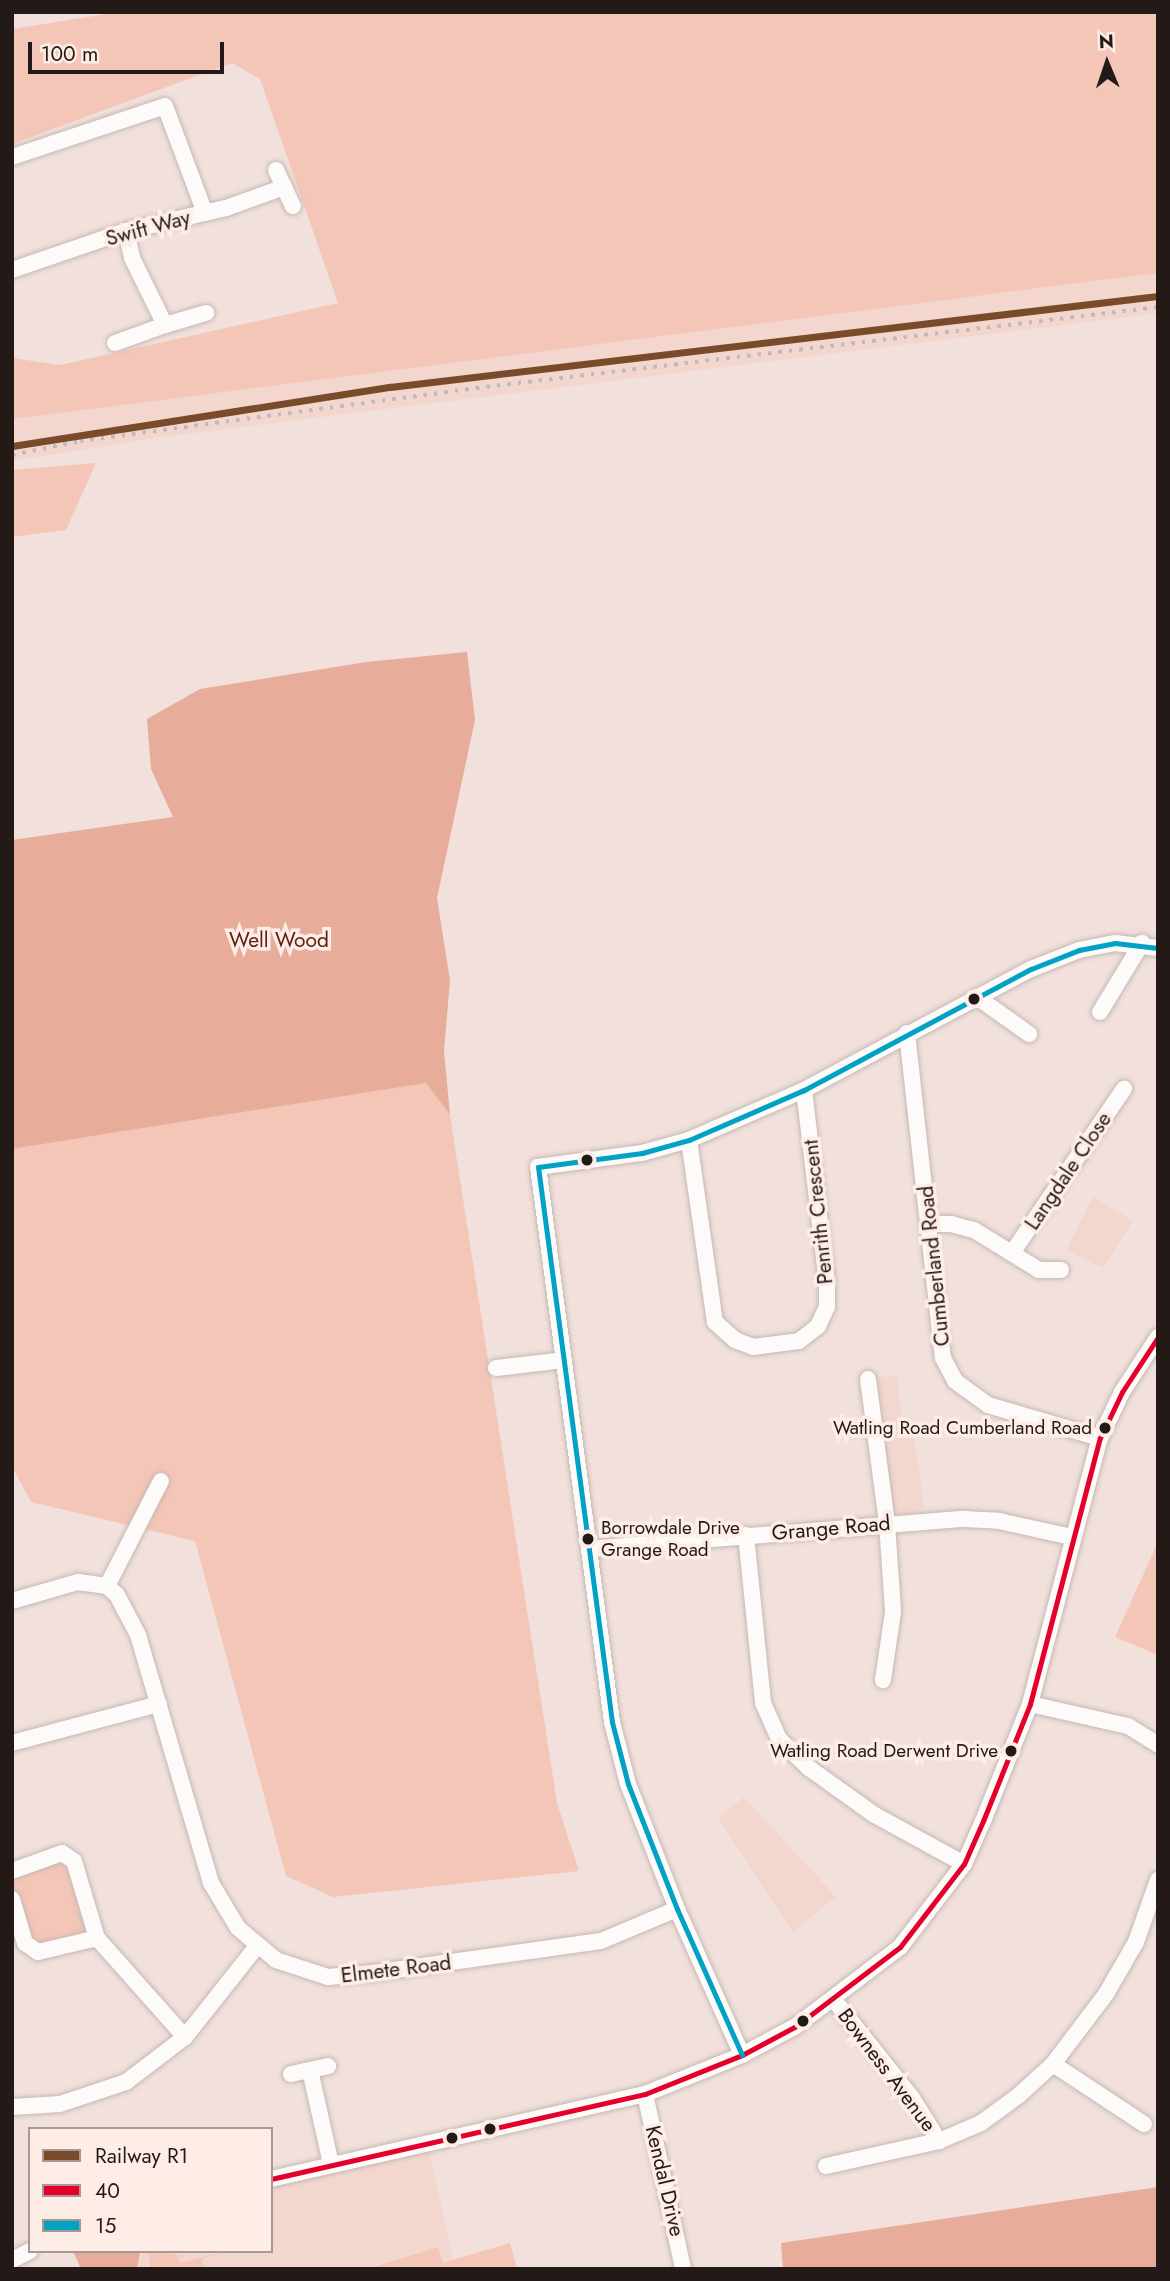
<!DOCTYPE html>
<html>
<head>
<meta charset="utf-8">
<style>
	body { margin:0 }
	#map { position:relative; width:1170px; height:2281px; overflow:hidden; background:#f1e0db; font-family:Jost,sans-serif }
	div>[style] { position:absolute }
	.built>* { inset:0; background:#f3d7ce }
	.green>* { inset:0; background:#f4c6b7 }
	.forest>* { inset:0; background:#e8ac9b }
	.roads { filter:drop-shadow(0 0 2px #c5b8b4) drop-shadow(0 0 2px #c5b8b4) }
	.minor>* { height:16px; margin:-8px; padding:0 8px; transform-origin:8px; border-radius:8px; background:#fdfafa }
	.rail>* { height:3.5px; margin-top:-1.75px; transform-origin:0; background:repeating-linear-gradient(90deg,#c0bbba 0 3.5px,transparent 0 10.5px) }
	.bus-1>* { height:5px; margin:-2.5px; padding:0 2.5px; transform-origin:2.5px; border-radius:2.5px; background:#e4002b }
	.bus-2>* { height:5px; margin:-2.5px; padding:0 2.5px; transform-origin:2.5px; border-radius:2.5px; background:#02a2c5 }
	.rail-1>* { height:7px; margin:-3.5px; padding:0 3.5px; transform-origin:3.5px; border-radius:3.5px; background:#7a4b2a }
	.dots>* { width:19px; height:19px; translate:-50% -50%; box-sizing:border-box; border:4px solid #feece7; border-radius:50% }
	span { translate:-50% -50%; white-space:nowrap; text-align:center; line-height:1.15; -webkit-text-stroke:7px #feece7; paint-order:stroke }
	.bus-label { font-size:19px; color:#231916 }
	.right { translate:-100% -50%; text-align:right }
	.left { translate:0 -50%; text-align:left }
	.street-label { font-size:21px; color:#231916 }
	.park-label { font-size:21px; color:#5d220f }
	.frame { position:absolute; inset:0; border:14px solid #231916; pointer-events:none }
	.legend { position:absolute; left:28px; top:2127px; width:245px; height:126px; box-sizing:border-box; background:#feece7; border:2px solid #a69893; margin:0; padding:9px 12px; list-style:none; font-size:21px; color:#231916 }
	.legend li { display:flex; align-items:center; gap:14px; height:35px }
	.legend b { width:35px; border:2px solid #a69893 }
	.north { position:absolute; left:1072px; top:28px; width:70px; height:70px; -webkit-text-stroke:5px #feece7; paint-order:stroke; rotate:358deg; font-size:19px; font-weight:700; line-height:28px; text-align:center; color:#231916 }
	.north::after { content:''; display:block; margin:auto; width:24px; height:32px; background:#231916; clip-path:polygon(50% 0,100% 100%,50% 72%,0 100%) }
	.scale { position:absolute; left:28px; top:42px; width:196px; height:32px; box-sizing:border-box; border:4px solid #231916; border-top:0; padding-left:9px; font-size:21px; line-height:24px; white-space:nowrap; color:#231916; -webkit-text-stroke:5px #feece7; paint-order:stroke }
</style>
</head>
<body>
<div id="map">
	<div class="built">
		<i style="clip-path:polygon(1158px 273px,1158px 313px,162px 437px,12px 461px,12px 419px)"></i>
		<i style="clip-path:polygon(1093px 1197px,1133px 1221px,1103px 1268px,1066px 1250px)"></i>
		<i style="clip-path:polygon(897px 1375px,903px 1435px,914px 1435px,926px 1521px,887px 1523px,868px 1379px)"></i>
		<i style="clip-path:polygon(744px 1797px,836px 1897px,793px 1932px,718px 1818px)"></i>
		<i style="clip-path:polygon(427px 2142px,453px 2259px,510px 2243px,517px 2269px,81px 2269px,73px 2251px,271px 2251px,271px 2179px)"></i>
	</div>
	<div class="green">
		<i style="clip-path:polygon(119px 12px,1158px 12px,1158px 273px,12px 419px,12px 358px,60px 365px,338px 303px,260px 79px,232px 63px,12px 144px,12px 29px)"></i>
		<i style="clip-path:polygon(96px 463px,66px 530px,12px 537px,12px 470px)"></i>
		<i style="clip-path:polygon(426px 1083px,450px 1115px,557px 1803px,579px 1871px,333px 1897px,286px 1876px,195px 1541px,31px 1502px,12px 1466px,12px 1149px)"></i>
		<i style="clip-path:polygon(1158px 1542px,1158px 1655px,1115px 1637px)"></i>
		<i style="clip-path:polygon(62px 1853px,97px 1938px,38px 1952px,12px 1899px,12px 1871px)"></i>
		<i style="clip-path:polygon(510px 2243px,517px 2269px,367px 2269px,438px 2247px,443px 2263px)"></i>
		<i style="clip-path:polygon(148px 2251px,177px 2254px,180px 2263px,226px 2251px,202px 2259px,204px 2269px,151px 2269px)"></i>
	</div>
	<div class="forest">
		<i style="clip-path:polygon(467px 652px,475px 720px,437px 898px,450px 980px,444px 1051px,450px 1115px,426px 1083px,12px 1149px,12px 840px,173px 817px,151px 769px,147px 719px,200px 689px,366px 662px)"></i>
		<i style="clip-path:polygon(1158px 2187px,1158px 2269px,783px 2269px,781px 2243px)"></i>
		<i style="clip-path:polygon(73px 2251px,140px 2251px,137px 2269px,81px 2269px)"></i>
	</div>
	<div class="roads">
		<div class="minor">
			<i style="left:12px;top:157px;width:161px;rotate:-18.4deg"></i>
			<i style="left:165px;top:106px;width:114px;rotate:69.5deg"></i>
			<i style="left:276px;top:170px;width:40px;rotate:65deg"></i>
			<i style="left:126px;top:231px;width:28px;rotate:77deg"></i>
			<i style="left:132px;top:258px;width:75px;rotate:63.8deg"></i>
			<i style="left:165px;top:325px;width:43px;rotate:-16.3deg"></i>
			<i style="left:12px;top:270px;width:120px;rotate:-18.9deg"></i>
			<i style="left:126px;top:231px;width:103px;rotate:-13deg"></i>
			<i style="left:226px;top:208px;width:62px;rotate:-19.9deg"></i>
			<i style="left:115px;top:343px;width:53px;rotate:-19.8deg"></i>
			<i style="left:977px;top:997px;width:64px;rotate:35.4deg"></i>
			<i style="left:1100px;top:1012px;width:81px;rotate:-58.7deg"></i>
			<i style="left:907px;top:1033px;width:327px;rotate:83.7deg"></i>
			<i style="left:943px;top:1358px;width:26px;rotate:62deg"></i>
			<i style="left:955px;top:1381px;width:41px;rotate:36deg"></i>
			<i style="left:988px;top:1405px;width:117px;rotate:16.4deg"></i>
			<i style="left:689px;top:1140px;width:184px;rotate:81.9deg"></i>
			<i style="left:715px;top:1322px;width:27px;rotate:42deg"></i>
			<i style="left:735px;top:1340px;width:19px;rotate:21deg"></i>
			<i style="left:753px;top:1347px;width:46px;rotate:-7.4deg"></i>
			<i style="left:799px;top:1341px;width:24px;rotate:-38deg"></i>
			<i style="left:818px;top:1326px;width:21px;rotate:-65deg"></i>
			<i style="left:827px;top:1307px;width:24px;rotate:-90deg"></i>
			<i style="left:827px;top:1283px;width:194px;rotate:-96.8deg"></i>
			<i style="left:930px;top:1224px;width:21px"></i>
			<i style="left:951px;top:1224px;width:24px;rotate:15deg"></i>
			<i style="left:974px;top:1230px;width:76px;rotate:31.6deg"></i>
			<i style="left:1039px;top:1270px;width:22px"></i>
			<i style="left:1012px;top:1253px;width:199px;rotate:-55.7deg"></i>
			<i style="left:496px;top:1368px;width:68px;rotate:-6.7deg"></i>
			<i style="left:868px;top:1379px;width:145px;rotate:82.5deg"></i>
			<i style="left:887px;top:1523px;width:89px;rotate:86.1deg"></i>
			<i style="left:893px;top:1612px;width:69px;rotate:98.4deg"></i>
			<i style="left:746px;top:1535px;width:169px;rotate:84.2deg"></i>
			<i style="left:763px;top:1703px;width:39px;rotate:66deg"></i>
			<i style="left:779px;top:1739px;width:42px;rotate:44deg"></i>
			<i style="left:809px;top:1768px;width:79px;rotate:35.7deg"></i>
			<i style="left:873px;top:1814px;width:104px;rotate:28.8deg"></i>
			<i style="left:589px;top:1549px;width:376px;rotate:-4.6deg"></i>
			<i style="left:964px;top:1519px;width:35px;rotate:3deg"></i>
			<i style="left:999px;top:1521px;width:75px;rotate:12.4deg"></i>
			<i style="left:107px;top:1586px;width:118px;rotate:-62.8deg"></i>
			<i style="left:12px;top:1601px;width:69px;rotate:-16.1deg"></i>
			<i style="left:78px;top:1582px;width:29px;rotate:8deg"></i>
			<i style="left:107px;top:1586px;width:13px;rotate:42deg"></i>
			<i style="left:117px;top:1595px;width:45px;rotate:62.3deg"></i>
			<i style="left:138px;top:1635px;width:259px;rotate:73.6deg"></i>
			<i style="left:211px;top:1883px;width:52px;rotate:59deg"></i>
			<i style="left:238px;top:1928px;width:50px;rotate:40.1deg"></i>
			<i style="left:276px;top:1960px;width:55px;rotate:18.1deg"></i>
			<i style="left:328px;top:1977px;width:38px;rotate:-5deg"></i>
			<i style="left:366px;top:1974px;width:237px;rotate:-8deg"></i>
			<i style="left:601px;top:1941px;width:82px;rotate:-22.8deg"></i>
			<i style="left:1030px;top:1704px;width:100px;rotate:12.7deg"></i>
			<i style="left:1128px;top:1726px;width:36px;rotate:32deg"></i>
			<i style="left:12px;top:1743px;width:152px;rotate:-14.9deg"></i>
			<i style="left:12px;top:1871px;width:53px;rotate:-19.8deg"></i>
			<i style="left:62px;top:1853px;width:14px;rotate:34deg"></i>
			<i style="left:74px;top:1861px;width:80px;rotate:73.4deg"></i>
			<i style="left:97px;top:1938px;width:132px;rotate:48.4deg"></i>
			<i style="left:12px;top:1899px;width:46px;rotate:73.5deg"></i>
			<i style="left:25px;top:1943px;width:16px;rotate:35deg"></i>
			<i style="left:38px;top:1952px;width:61px;rotate:-13.3deg"></i>
			<i style="left:834px;top:2000px;width:125px;rotate:51.5deg"></i>
			<i style="left:912px;top:2098px;width:51px;rotate:57.9deg"></i>
			<i style="left:742px;top:2055px;width:160px;rotate:-114deg"></i>
			<i style="left:677px;top:1909px;width:134px;rotate:-111.4deg"></i>
			<i style="left:628px;top:1784px;width:64px;rotate:-104.5deg"></i>
			<i style="left:612px;top:1722px;width:560px;rotate:-97.59deg"></i>
			<i style="left:538px;top:1167px;width:105px;rotate:-7.7deg"></i>
			<i style="left:642px;top:1153px;width:49px;rotate:-15.5deg"></i>
			<i style="left:689px;top:1140px;width:125px;rotate:-23.5deg"></i>
			<i style="left:804px;top:1090px;width:257px;rotate:-28.1deg"></i>
			<i style="left:1031px;top:969px;width:52px;rotate:-21.6deg"></i>
			<i style="left:1079px;top:950px;width:37px;rotate:-11deg"></i>
			<i style="left:1115px;top:943px;width:43px;rotate:6.6deg"></i>
			<i style="left:1053px;top:2064px;width:109px;rotate:33.4deg"></i>
			<i style="left:310px;top:2070px;width:96px;rotate:77.4deg"></i>
			<i style="left:291px;top:2074px;width:38px;rotate:-12deg"></i>
			<i style="left:645px;top:2094px;width:179px;rotate:77.7deg"></i>
			<i style="left:12px;top:2107px;width:48px;rotate:-3.6deg"></i>
			<i style="left:60px;top:2104px;width:70px;rotate:-18.4deg"></i>
			<i style="left:126px;top:2082px;width:74px;rotate:-37.3deg"></i>
			<i style="left:185px;top:2037px;width:117px;rotate:-51.6deg"></i>
			<i style="left:826px;top:2166px;width:116px;rotate:-12.5deg"></i>
			<i style="left:939px;top:2141px;width:46px;rotate:-23.2deg"></i>
			<i style="left:981px;top:2123px;width:46px;rotate:-36.1deg"></i>
			<i style="left:1018px;top:2096px;width:47px;rotate:-42.4deg"></i>
			<i style="left:1053px;top:2064px;width:88px;rotate:-52.9deg"></i>
			<i style="left:1106px;top:1994px;width:60px;rotate:-60deg"></i>
			<i style="left:1136px;top:1942px;width:66px;rotate:-70.5deg"></i>
			<i style="left:271px;top:2179px;width:384px;rotate:-12.8deg"></i>
			<i style="left:645px;top:2094px;width:105px;rotate:-21.9deg"></i>
			<i style="left:742px;top:2055px;width:61px;rotate:-28.2deg"></i>
			<i style="left:796px;top:2026px;width:131px;rotate:-37.2deg"></i>
			<i style="left:900px;top:1947px;width:105px;rotate:-52.4deg"></i>
			<i style="left:964px;top:1864px;width:47px;rotate:-66.2deg"></i>
			<i style="left:983px;top:1821px;width:126px;rotate:-68.1deg"></i>
			<i style="left:1030px;top:1704px;width:275px;rotate:-75.3deg"></i>
			<i style="left:1100px;top:1438px;width:51px;rotate:-64.4deg"></i>
			<i style="left:1122px;top:1392px;width:66px;rotate:-56.8deg"></i>
			<i style="left:12px;top:2260px;width:20px;rotate:-27deg"></i>
		</div>
	</div>
	<div class="rail">
		<i style="left:12px;top:455px;width:69px;rotate:-11.6deg"></i>
		<i style="left:80px;top:441px;width:400px;rotate:-7.6deg"></i>
		<i style="left:476px;top:388px;width:687px;rotate:-6.77deg"></i>
	</div>
	<div class="bus-1">
		<i style="left:271px;top:2179px;width:384px;rotate:-12.8deg"></i>
		<i style="left:645px;top:2094px;width:105px;rotate:-21.9deg"></i>
		<i style="left:742px;top:2055px;width:61px;rotate:-28.2deg"></i>
		<i style="left:796px;top:2026px;width:131px;rotate:-37.2deg"></i>
		<i style="left:900px;top:1947px;width:105px;rotate:-52.4deg"></i>
		<i style="left:964px;top:1864px;width:47px;rotate:-66.2deg"></i>
		<i style="left:983px;top:1821px;width:126px;rotate:-68.1deg"></i>
		<i style="left:1030px;top:1704px;width:275px;rotate:-75.3deg"></i>
		<i style="left:1100px;top:1438px;width:51px;rotate:-64.4deg"></i>
		<i style="left:1122px;top:1392px;width:66px;rotate:-56.8deg"></i>
	</div>
	<div class="bus-2">
		<i style="left:742px;top:2055px;width:160px;rotate:-114deg"></i>
		<i style="left:677px;top:1909px;width:134px;rotate:-111.4deg"></i>
		<i style="left:628px;top:1784px;width:64px;rotate:-104.5deg"></i>
		<i style="left:612px;top:1722px;width:560px;rotate:-97.59deg"></i>
		<i style="left:538px;top:1167px;width:105px;rotate:-7.7deg"></i>
		<i style="left:642px;top:1153px;width:49px;rotate:-15.5deg"></i>
		<i style="left:689px;top:1140px;width:125px;rotate:-23.5deg"></i>
		<i style="left:804px;top:1090px;width:257px;rotate:-28.1deg"></i>
		<i style="left:1031px;top:969px;width:52px;rotate:-21.6deg"></i>
		<i style="left:1079px;top:950px;width:37px;rotate:-11deg"></i>
		<i style="left:1115px;top:943px;width:43px;rotate:6.6deg"></i>
	</div>
	<div class="rail-1">
		<i style="left:12px;top:446px;width:383px;rotate:-8.9deg"></i>
		<i style="left:390px;top:387px;width:773px;rotate:-6.76deg"></i>
	</div>
	<div class="dots">
		<i style="left:974px;top:999px;background:#231916"></i>
		<i style="left:587px;top:1160px;background:#231916"></i>
		<i style="left:1105px;top:1428px;background:#231916"></i>
		<i style="left:588px;top:1539px;background:#231916"></i>
		<i style="left:1011px;top:1751px;background:#231916"></i>
		<i style="left:803px;top:2021px;background:#231916"></i>
		<i style="left:490px;top:2129px;background:#231916"></i>
		<i style="left:452px;top:2138px;background:#231916"></i>
	</div>
	<div class="bus-label">
		<span class="right" style="left:1092px;top:1428px">Watling Road Cumberland Road</span>
		<span class="left" style="left:601px;top:1539px">Borrowdale Drive<br>Grange Road</span>
		<span class="right" style="left:998px;top:1751px">Watling Road Derwent Drive</span>
	</div>
	<div class="street-label">
		<span style="left:148px;top:228px;rotate:-15deg">Swift Way</span>
		<span style="left:1068px;top:1171px;rotate:-56deg">Langdale Close</span>
		<span style="left:818px;top:1212px;rotate:-96deg">Penrith Crescent</span>
		<span style="left:934px;top:1266px;rotate:-96deg">Cumberland Road</span>
		<span style="left:831px;top:1528px;rotate:-5deg">Grange Road</span>
		<span style="left:396px;top:1969px;rotate:-7deg">Elmete Road</span>
		<span style="left:887px;top:2070px;rotate:53deg">Bowness Avenue</span>
		<span style="left:665px;top:2181px;rotate:77deg">Kendal Drive</span>
	</div>
	<div class="park-label">
		<span style="left:279px;top:940px">Well Wood</span>
	</div>
	<div class="frame"></div>
	<ul class="legend">
	<li><b style="height:9px;background:#7a4b2a"></b>Railway R1</li>
	<li><b style="height:9px;background:#e4002b"></b>40</li>
	<li><b style="height:9px;background:#02a2c5"></b>15</li>
	</ul>
	<div class="north">N</div>
	<div class="scale">100 m</div>
</div>
</body>
</html>
